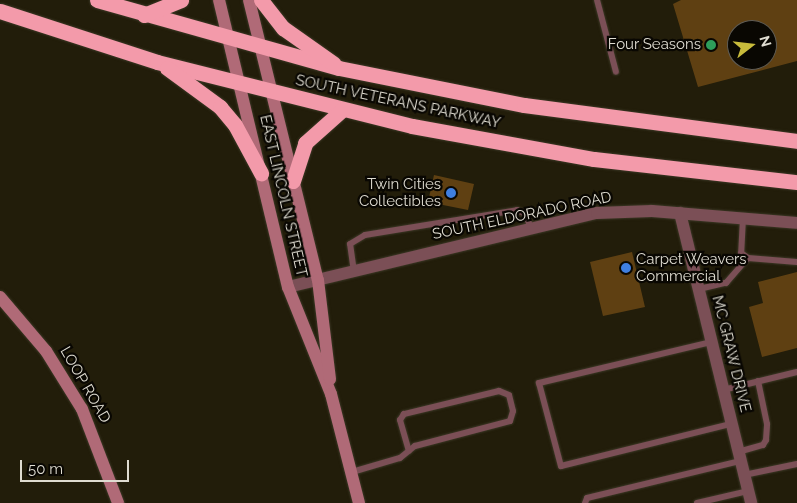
<!DOCTYPE html>
<html>
<head>
<meta charset="utf-8">
<style>
	body { margin:0 }
	#map { position:relative; width:797px; height:503px; overflow:hidden; background:#221d0a; font-family:Raleway,sans-serif }
	div>[style] { position:absolute }
	.building>* { inset:0; background:#5f4012 }
	.roads { filter:drop-shadow(0 0 1px #3c3826) drop-shadow(0 0 1px #3c3826) }
	.lane>* { height:6px; margin:-3px; padding:0 3px; transform-origin:3px; border-radius:3px; background:#7b4f56 }
	.street>* { height:12px; margin:-6px; padding:0 6px; transform-origin:6px; border-radius:6px; background:#7b4f56 }
	.secondary>* { height:12px; margin:-6px; padding:0 6px; transform-origin:6px; border-radius:6px; background:#b06a77 }
	.highway>* { height:15px; margin:-7.5px; padding:0 7.5px; transform-origin:7.5px; border-radius:7.5px; background:#f39aaa }
	.dots>* { width:14px; height:14px; translate:-50% -50%; box-sizing:border-box; border:2px solid #090702; border-radius:50% }
	span { translate:-50% -50%; white-space:nowrap; text-align:center; line-height:1.15; -webkit-text-stroke:4.5px #090702; paint-order:stroke }
	.poi-label { font-size:15px; color:#dfdcd1 }
	.right { translate:-100% -50%; text-align:right }
	.left { translate:0 -50%; text-align:left }
	.street-label { font-size:15px; color:#dfdcd1 }
	.north { position:absolute; left:727px; top:20px; width:50px; height:50px; box-sizing:border-box; background:#090702; border:1px solid #5f5c55; border-radius:50%; rotate:74deg; font-size:14px; font-weight:700; line-height:20px; text-align:center; color:#dfdcd1 }
	.north::after { content:''; display:block; margin:auto; width:18px; height:22px; background:#c8bb3b; clip-path:polygon(50% 0,100% 100%,50% 72%,0 100%) }
	.scale { position:absolute; left:20px; top:460px; width:109px; height:22px; box-sizing:border-box; border:2px solid #dfdcd1; border-top:0; padding-left:6px; font-size:15px; line-height:18px; white-space:nowrap; color:#dfdcd1; -webkit-text-stroke:4px #090702; paint-order:stroke }
</style>
</head>
<body>
<div id="map">
	<div class="building">
		<i style="clip-path:polygon(evenodd,681px 0,797px 0,797px 61px,698px 87px,673px 4px,681px 0,737px 30px,767px 30px,767px 60px,737px 60px,737px 30px)"></i>
		<i style="clip-path:polygon(434px 175px,474px 184px,468px 210px,428px 202px)"></i>
		<i style="clip-path:polygon(632px 252px,645px 307px,603px 316px,590px 262px)"></i>
		<i style="clip-path:polygon(797px 272px,797px 348px,762px 357px,749px 307px,763px 303px,758px 282px)"></i>
	</div>
	<div class="roads">
		<div class="lane">
			<i style="left:597px;top:0;width:74px;rotate:75.2deg"></i>
			<i style="left:743px;top:218px;width:35px;rotate:93deg"></i>
			<i style="left:741px;top:253px;width:9px;rotate:36deg"></i>
			<i style="left:748px;top:258px;width:49px;rotate:4.7deg"></i>
			<i style="left:354px;top:272px;width:28px;rotate:-98deg"></i>
			<i style="left:350px;top:244px;width:17px;rotate:-31deg"></i>
			<i style="left:365px;top:235px;width:154px;rotate:-9.3deg"></i>
			<i style="left:517px;top:210px;width:10px;rotate:24deg"></i>
			<i style="left:526px;top:214px;width:16px;rotate:72deg"></i>
			<i style="left:699px;top:289px;width:28px;rotate:-13deg"></i>
			<i style="left:726px;top:283px;width:33px;rotate:-49deg"></i>
			<i style="left:711px;top:342px;width:177px;rotate:166.6deg"></i>
			<i style="left:539px;top:383px;width:86px;rotate:75.2deg"></i>
			<i style="left:561px;top:466px;width:175px;rotate:-13.9deg"></i>
			<i style="left:723px;top:390px;width:76px;rotate:-13.7deg"></i>
			<i style="left:738px;top:452px;width:26px;rotate:-16deg"></i>
			<i style="left:763px;top:445px;width:6px;rotate:-59deg"></i>
			<i style="left:766px;top:440px;width:16px;rotate:-86deg"></i>
			<i style="left:767px;top:424px;width:44px;rotate:-101.8deg"></i>
			<i style="left:352px;top:472px;width:50px;rotate:-16.3deg"></i>
			<i style="left:400px;top:458px;width:19px;rotate:-39deg"></i>
			<i style="left:415px;top:446px;width:98px;rotate:-14.7deg"></i>
			<i style="left:510px;top:421px;width:10px;rotate:-73deg"></i>
			<i style="left:513px;top:411px;width:16px;rotate:-104deg"></i>
			<i style="left:509px;top:395px;width:11px;rotate:-158deg"></i>
			<i style="left:499px;top:391px;width:98px;rotate:166.4deg"></i>
			<i style="left:404px;top:414px;width:7px;rotate:124deg"></i>
			<i style="left:400px;top:420px;width:32px;rotate:74deg"></i>
			<i style="left:744px;top:475px;width:54px;rotate:-11.7deg"></i>
			<i style="left:585px;top:503px;width:5px;rotate:-68deg"></i>
			<i style="left:587px;top:498px;width:157px;rotate:-13.6deg"></i>
			<i style="left:697px;top:503px;width:52px;rotate:-13.2deg"></i>
		</div>
		<div class="street">
			<i style="left:680px;top:213px;width:299px;rotate:76.2deg"></i>
			<i style="left:288px;top:287px;width:318px;rotate:-13.5deg"></i>
			<i style="left:597px;top:213px;width:55px;rotate:-2.1deg"></i>
			<i style="left:652px;top:211px;width:145px;rotate:4.7deg"></i>
		</div>
		<div class="secondary">
			<i style="left:219px;top:0;width:295px;rotate:76.5deg"></i>
			<i style="left:288px;top:287px;width:115px;rotate:68.1deg"></i>
			<i style="left:331px;top:394px;width:113px;rotate:75.6deg"></i>
			<i style="left:249px;top:0;width:288px;rotate:76.2deg"></i>
			<i style="left:318px;top:280px;width:100px;rotate:83.1deg"></i>
			<i style="left:0;top:297px;width:71px;rotate:49.6deg"></i>
			<i style="left:46px;top:351px;width:68px;rotate:58.2deg"></i>
			<i style="left:82px;top:409px;width:101px;rotate:69deg"></i>
		</div>
		<div class="highway">
			<i style="left:97px;top:0;width:251px;rotate:15.7deg"></i>
			<i style="left:339px;top:68px;width:189px;rotate:11.3deg"></i>
			<i style="left:524px;top:105px;width:275px;rotate:7.5deg"></i>
			<i style="left:261px;top:0;width:36px;rotate:52deg"></i>
			<i style="left:283px;top:28px;width:62px;rotate:35.2deg"></i>
			<i style="left:0;top:11px;width:165px;rotate:18deg"></i>
			<i style="left:157px;top:62px;width:263px;rotate:14.1deg"></i>
			<i style="left:412px;top:126px;width:185px;rotate:10.3deg"></i>
			<i style="left:594px;top:159px;width:204px;rotate:6.5deg"></i>
			<i style="left:144px;top:15px;width:40px;rotate:-22deg"></i>
			<i style="left:167px;top:68px;width:66px;rotate:36.3deg"></i>
			<i style="left:220px;top:107px;width:23px;rotate:50deg"></i>
			<i style="left:235px;top:125px;width:55px;rotate:61.6deg"></i>
			<i style="left:293px;top:181px;width:40px;rotate:-72deg"></i>
			<i style="left:305px;top:143px;width:50px;rotate:-41.7deg"></i>
		</div>
	</div>
	<div class="dots">
		<i style="left:711px;top:45px;background:#2e9e5b"></i>
		<i style="left:451px;top:193px;background:#3f7fe0"></i>
		<i style="left:626px;top:268px;background:#3f7fe0"></i>
	</div>
	<div class="poi-label">
		<span class="right" style="left:701px;top:45px">Four Seasons</span>
		<span class="right" style="left:441px;top:193px">Twin Cities<br>Collectibles</span>
		<span class="left" style="left:636px;top:268px">Carpet Weavers<br>Commercial</span>
	</div>
	<div class="street-label">
		<span style="left:398px;top:102px;rotate:12deg">SOUTH VETERANS PARKWAY</span>
		<span style="left:283px;top:196px;rotate:77deg">EAST LINCOLN STREET</span>
		<span style="left:522px;top:216px;rotate:-12deg">SOUTH ELDORADO ROAD</span>
		<span style="left:731px;top:354px;rotate:76deg">MC GRAW DRIVE</span>
		<span style="left:85px;top:385px;rotate:60deg">LOOP ROAD</span>
	</div>
	<div class="north">N</div>
	<div class="scale">50 m</div>
</div>
</body>
</html>
